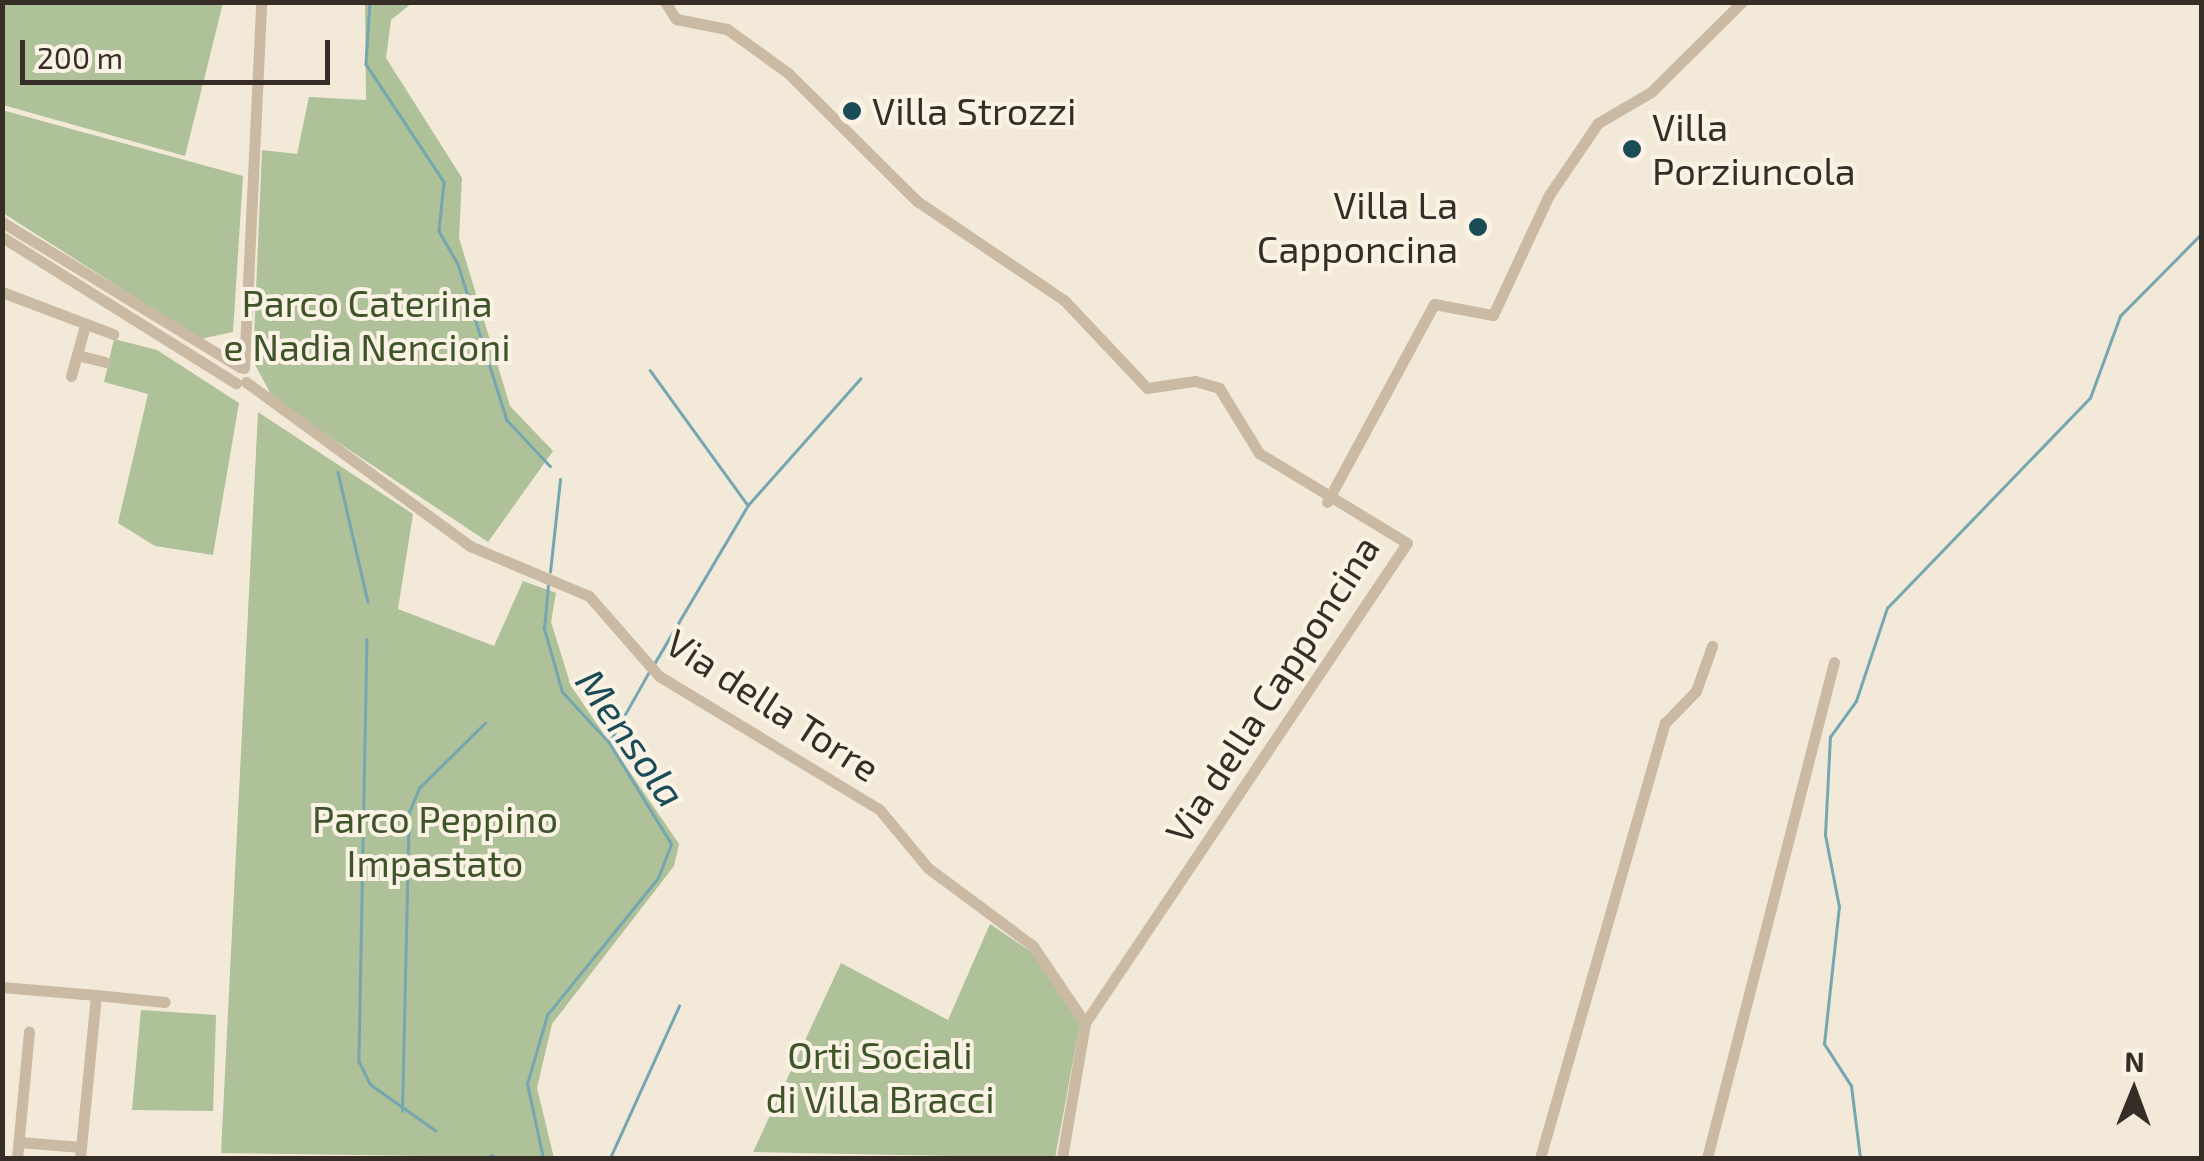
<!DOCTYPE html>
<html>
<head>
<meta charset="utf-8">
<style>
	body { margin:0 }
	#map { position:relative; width:2204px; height:1161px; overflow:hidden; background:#f2e9d8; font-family:"Exo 2",sans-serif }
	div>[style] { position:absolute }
	.green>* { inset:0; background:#aec198 }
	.stream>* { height:2.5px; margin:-1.25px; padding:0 1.25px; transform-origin:1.25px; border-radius:1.25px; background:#76a6b0 }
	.street>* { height:11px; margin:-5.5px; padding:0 5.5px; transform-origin:5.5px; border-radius:5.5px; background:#cabaa4 }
	.dots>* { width:28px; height:28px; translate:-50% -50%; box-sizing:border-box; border:5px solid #faf2e4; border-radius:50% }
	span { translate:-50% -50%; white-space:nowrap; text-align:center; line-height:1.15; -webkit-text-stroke:8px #faf2e4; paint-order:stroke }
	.poi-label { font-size:38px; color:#352d26 }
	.left { translate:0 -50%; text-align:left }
	.right { translate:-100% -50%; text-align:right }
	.park-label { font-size:38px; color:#3f5429 }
	.street-label { font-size:38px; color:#352d26 }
	.water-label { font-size:40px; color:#1a4c58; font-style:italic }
	.frame { position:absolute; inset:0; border:5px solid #352d26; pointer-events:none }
	.north { position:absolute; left:2084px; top:1041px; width:100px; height:100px; -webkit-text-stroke:8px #faf2e4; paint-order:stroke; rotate:1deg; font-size:28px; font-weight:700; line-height:40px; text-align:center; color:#352d26 }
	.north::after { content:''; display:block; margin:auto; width:35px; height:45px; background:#352d26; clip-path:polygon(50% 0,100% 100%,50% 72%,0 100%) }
	.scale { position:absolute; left:20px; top:40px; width:310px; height:45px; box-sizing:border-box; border:5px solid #352d26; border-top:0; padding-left:12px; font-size:30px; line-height:35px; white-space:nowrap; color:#352d26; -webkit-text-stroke:8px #faf2e4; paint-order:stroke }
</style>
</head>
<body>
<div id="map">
	<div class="green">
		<i style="clip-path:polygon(2px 3px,223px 3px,185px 156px,3px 105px)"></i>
		<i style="clip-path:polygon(365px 3px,412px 3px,391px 20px,386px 58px,462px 178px,459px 238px,510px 406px,553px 451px,488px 542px,274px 400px,253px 361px,262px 150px,297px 154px,309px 97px,366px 100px)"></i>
		<i style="clip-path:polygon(2px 110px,243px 176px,233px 332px,200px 339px,3px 213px)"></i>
		<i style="clip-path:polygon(114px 339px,157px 350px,239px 403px,213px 555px,155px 546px,118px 523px,148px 394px,104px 382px)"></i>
		<i style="clip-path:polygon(258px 412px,413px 514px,398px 609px,494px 646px,523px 581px,556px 593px,551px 622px,571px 686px,679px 844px,674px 866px,552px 1024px,537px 1088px,554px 1158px,221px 1153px)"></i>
		<i style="clip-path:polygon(990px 924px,1033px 953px,1080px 1024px,1055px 1158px,753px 1152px,841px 963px,948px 1020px)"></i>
		<i style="clip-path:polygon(141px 1010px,216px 1015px,213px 1111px,132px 1110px)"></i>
	</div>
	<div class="stream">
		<i style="left:370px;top:2px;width:62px;rotate:93.7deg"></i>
		<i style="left:366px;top:64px;width:141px;rotate:56.5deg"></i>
		<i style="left:444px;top:182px;width:49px;rotate:95.8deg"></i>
		<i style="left:439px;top:231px;width:38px;rotate:60deg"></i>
		<i style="left:458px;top:264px;width:164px;rotate:72.6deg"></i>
		<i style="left:507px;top:420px;width:63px;rotate:46.9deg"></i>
		<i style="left:650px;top:370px;width:165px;rotate:54.1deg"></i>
		<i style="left:338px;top:472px;width:133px;rotate:77deg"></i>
		<i style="left:550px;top:572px;width:93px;rotate:-83.8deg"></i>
		<i style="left:367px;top:639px;width:422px;rotate:91.1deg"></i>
		<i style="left:359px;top:1061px;width:25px;rotate:64deg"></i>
		<i style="left:370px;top:1084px;width:80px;rotate:35.3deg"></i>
		<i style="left:654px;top:664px;width:185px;rotate:-59.4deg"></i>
		<i style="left:748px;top:505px;width:169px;rotate:-48.4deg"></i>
		<i style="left:610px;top:741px;width:81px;rotate:-60.6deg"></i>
		<i style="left:402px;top:1111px;width:299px;rotate:-88.7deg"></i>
		<i style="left:409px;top:812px;width:26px;rotate:-67deg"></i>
		<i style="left:419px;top:788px;width:93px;rotate:-44.6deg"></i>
		<i style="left:491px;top:1155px;width:8px;rotate:23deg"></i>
		<i style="left:543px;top:1158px;width:76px;rotate:-102.2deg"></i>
		<i style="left:527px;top:1084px;width:72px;rotate:-73.8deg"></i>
		<i style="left:547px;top:1015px;width:176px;rotate:-51deg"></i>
		<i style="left:658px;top:878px;width:36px;rotate:-69deg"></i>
		<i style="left:671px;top:844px;width:119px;rotate:-121.5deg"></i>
		<i style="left:609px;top:743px;width:69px;rotate:-132.7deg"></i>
		<i style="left:562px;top:692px;width:66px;rotate:-105.9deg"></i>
		<i style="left:544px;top:629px;width:44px;rotate:-84.8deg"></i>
		<i style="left:610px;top:1158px;width:167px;rotate:-65.6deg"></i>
		<i style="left:1860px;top:1158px;width:73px;rotate:-97.1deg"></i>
		<i style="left:1851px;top:1086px;width:50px;rotate:-122.7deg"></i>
		<i style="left:1824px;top:1044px;width:138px;rotate:-83.8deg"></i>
		<i style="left:1839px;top:907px;width:73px;rotate:-101deg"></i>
		<i style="left:1825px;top:835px;width:98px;rotate:-87.1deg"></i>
		<i style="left:1830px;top:737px;width:44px;rotate:-54.2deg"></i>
		<i style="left:1856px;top:701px;width:98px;rotate:-71.6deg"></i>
		<i style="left:1887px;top:608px;width:292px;rotate:-46deg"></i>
		<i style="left:2090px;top:398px;width:87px;rotate:-69.9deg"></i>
		<i style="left:2120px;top:316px;width:117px;rotate:-45.3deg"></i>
	</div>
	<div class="street">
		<i style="left:665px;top:2px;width:20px;rotate:57deg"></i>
		<i style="left:676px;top:19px;width:52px;rotate:11.1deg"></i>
		<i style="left:727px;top:29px;width:75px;rotate:35.8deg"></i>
		<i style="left:788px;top:73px;width:182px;rotate:44.8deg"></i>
		<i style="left:917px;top:201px;width:177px;rotate:34deg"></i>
		<i style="left:1064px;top:300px;width:121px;rotate:46.7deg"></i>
		<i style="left:1147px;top:388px;width:49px;rotate:-8.3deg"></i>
		<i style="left:1195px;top:381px;width:25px;rotate:16deg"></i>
		<i style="left:1219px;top:388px;width:76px;rotate:58.4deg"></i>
		<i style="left:1259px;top:453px;width:173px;rotate:31.3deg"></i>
		<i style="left:1407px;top:543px;width:578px;rotate:123.86deg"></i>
		<i style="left:1085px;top:1023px;width:137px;rotate:99.7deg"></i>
		<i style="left:2px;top:222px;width:279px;rotate:31.4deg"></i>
		<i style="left:2px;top:237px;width:276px;rotate:32deg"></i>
		<i style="left:2px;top:292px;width:119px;rotate:20.7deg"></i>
		<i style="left:77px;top:355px;width:29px;rotate:14deg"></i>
		<i style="left:244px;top:368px;width:366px;rotate:-87.3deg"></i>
		<i style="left:71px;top:376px;width:49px;rotate:-74.5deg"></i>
		<i style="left:246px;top:382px;width:278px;rotate:36.2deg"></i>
		<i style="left:470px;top:546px;width:129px;rotate:22.8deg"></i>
		<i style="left:589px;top:596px;width:106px;rotate:48.8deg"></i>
		<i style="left:659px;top:676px;width:257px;rotate:31.2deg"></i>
		<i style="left:879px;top:809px;width:77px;rotate:50.3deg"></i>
		<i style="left:928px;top:868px;width:131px;rotate:36.6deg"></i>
		<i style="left:1033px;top:946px;width:93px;rotate:56deg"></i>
		<i style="left:1327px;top:502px;width:225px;rotate:-61.6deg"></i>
		<i style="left:1434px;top:304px;width:60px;rotate:10.6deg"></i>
		<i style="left:1493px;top:315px;width:132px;rotate:-65deg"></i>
		<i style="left:1549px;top:195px;width:87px;rotate:-55.8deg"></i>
		<i style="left:1598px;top:123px;width:61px;rotate:-30.3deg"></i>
		<i style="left:1651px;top:92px;width:128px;rotate:-44.7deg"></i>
		<i style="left:2px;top:987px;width:94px;rotate:4.9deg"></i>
		<i style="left:19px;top:1142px;width:62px;rotate:4.6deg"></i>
		<i style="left:17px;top:1158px;width:127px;rotate:-84.6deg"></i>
		<i style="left:80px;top:1158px;width:164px;rotate:-84.4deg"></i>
		<i style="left:96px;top:995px;width:69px;rotate:5.8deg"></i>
		<i style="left:1540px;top:1158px;width:453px;rotate:-74deg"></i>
		<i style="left:1665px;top:723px;width:45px;rotate:-45.9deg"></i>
		<i style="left:1696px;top:691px;width:48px;rotate:-70.4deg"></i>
		<i style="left:1707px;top:1158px;width:512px;rotate:-75.64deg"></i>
	</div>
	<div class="dots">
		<i style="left:852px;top:111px;background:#1a4c58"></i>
		<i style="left:1632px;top:149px;background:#1a4c58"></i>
		<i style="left:1478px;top:227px;background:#1a4c58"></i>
	</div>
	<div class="poi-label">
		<span class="left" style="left:872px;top:111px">Villa Strozzi</span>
		<span class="left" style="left:1652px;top:149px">Villa<br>Porziuncola</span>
		<span class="right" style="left:1458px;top:227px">Villa La<br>Capponcina</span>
	</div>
	<div class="park-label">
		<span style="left:367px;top:325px">Parco Caterina<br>e Nadia Nencioni</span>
		<span style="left:435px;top:841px">Parco Peppino<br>Impastato</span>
		<span style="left:880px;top:1077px">Orti Sociali<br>di Villa Bracci</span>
	</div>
	<div class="street-label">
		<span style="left:1272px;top:689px;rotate:-57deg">Via della Capponcina</span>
		<span style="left:773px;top:705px;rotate:33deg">Via della Torre</span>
	</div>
	<div class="water-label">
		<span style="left:632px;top:737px;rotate:55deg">Mensola</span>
	</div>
	<div class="frame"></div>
	<div class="north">N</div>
	<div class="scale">200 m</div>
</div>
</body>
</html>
